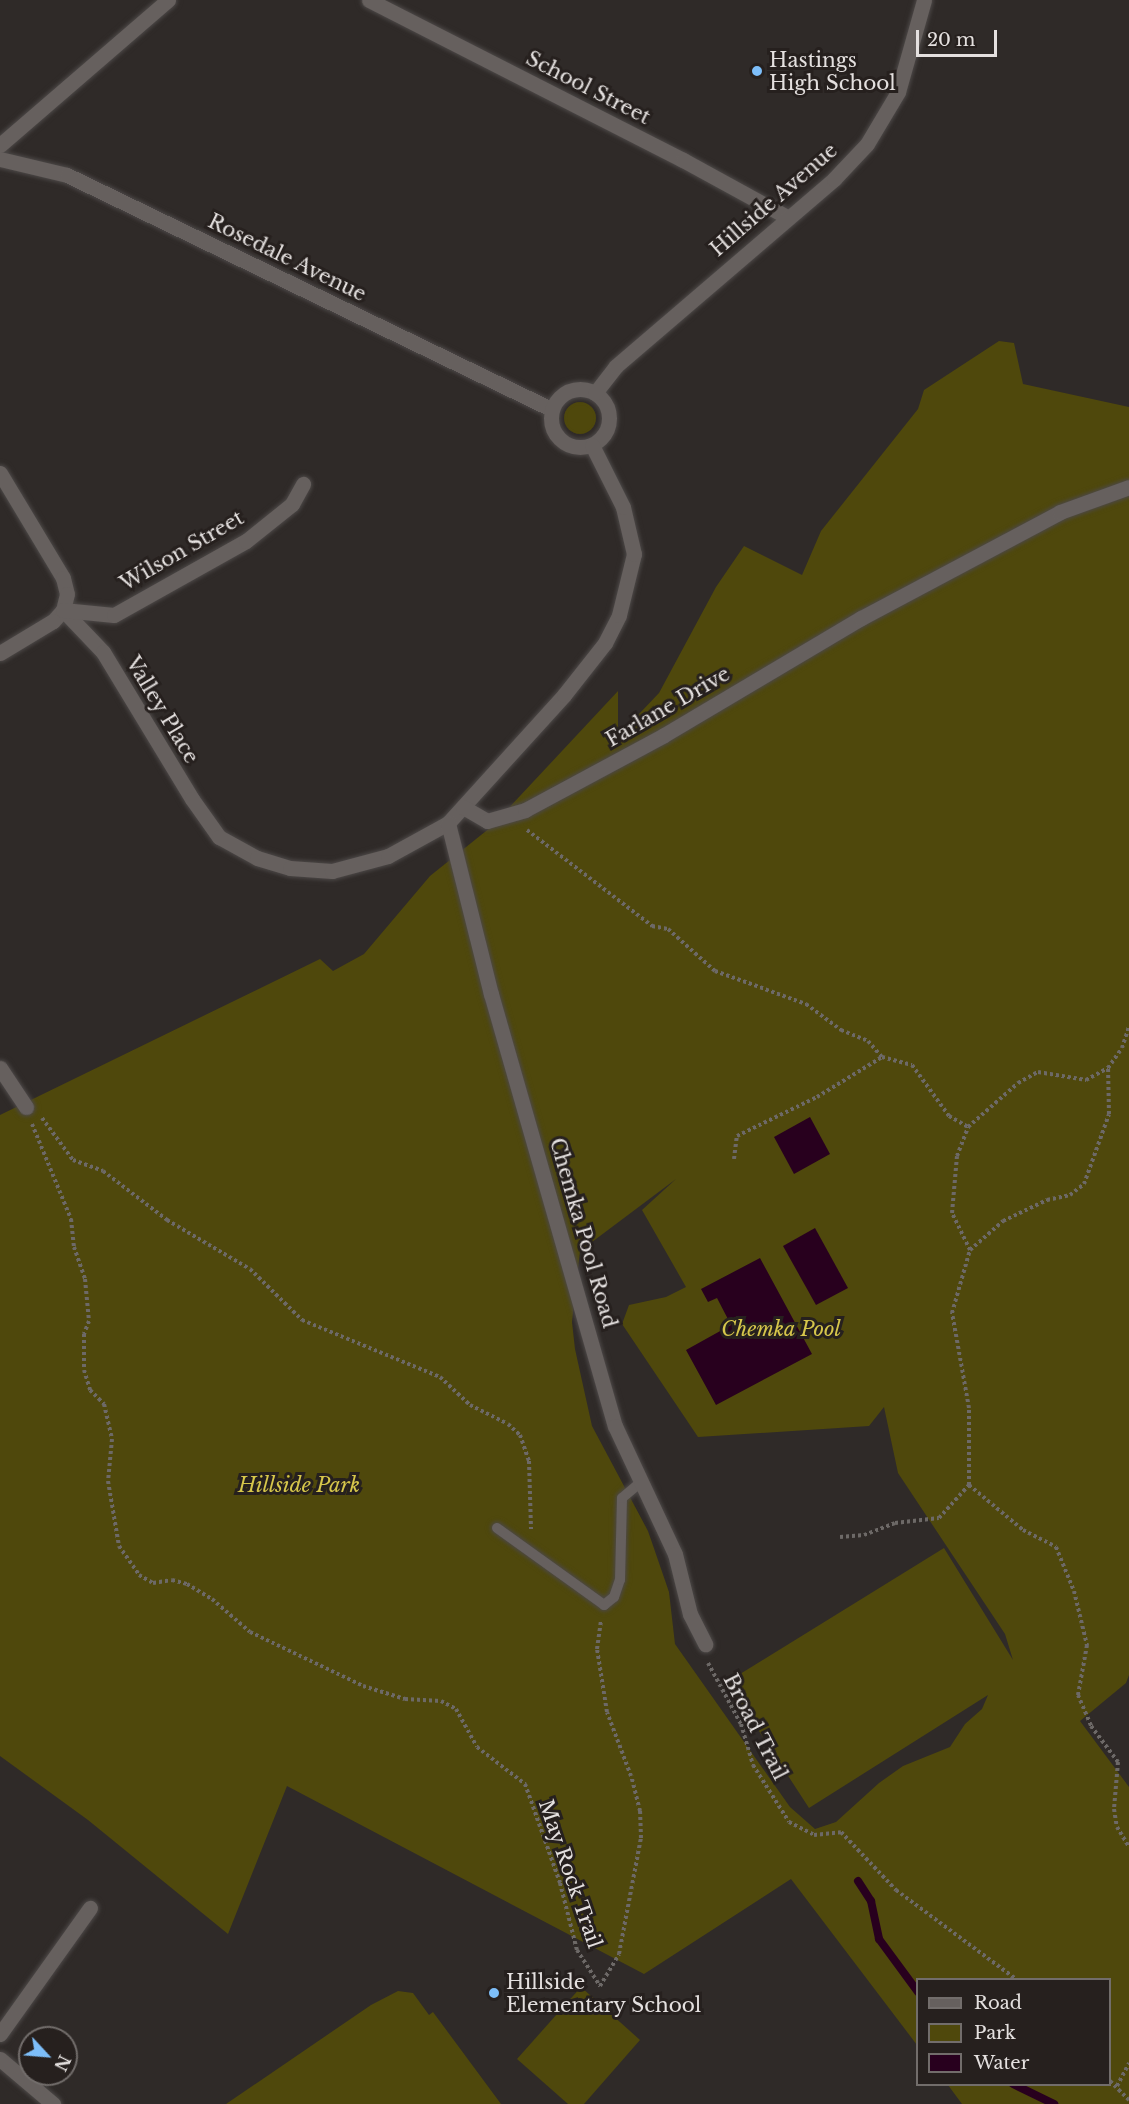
<!DOCTYPE html>
<html>
<head>
<meta charset="utf-8">
<style>
	body { margin:0 }
	#map { position:relative; width:1129px; height:2104px; overflow:hidden; background:#2f2a28; font-family:"Libre Baskerville",serif }
	div>[style] { position:absolute }
	.green>* { inset:0; background:#4f480c }
	.round { border-radius:50% }
	.water>* { inset:0; background:#28001e }
	.stream>* { height:8px; margin:-4px; padding:0 4px; transform-origin:4px; border-radius:4px; background:#28001e }
	.path>* { height:4px; margin-top:-2px; transform-origin:0; background:repeating-linear-gradient(90deg,#6d6967 0 3px,transparent 0 6px) }
	.roads { filter:drop-shadow(0 0 2px #4c4847) drop-shadow(0 0 2px #4c4847) }
	.lane>* { height:10px; margin:-5px; padding:0 5px; transform-origin:5px; border-radius:5px; background:#66605e }
	.street>* { height:15px; margin:-7.5px; padding:0 7.5px; transform-origin:7.5px; border-radius:7.5px; background:#66605e }
	.street>.ring { margin:-7.5px; padding:0; box-sizing:content-box; background:none; border:15px solid #66605e; border-radius:50% }
	.dots>* { width:16px; height:16px; translate:-50% -50%; box-sizing:border-box; border:3px solid #26201e; border-radius:50% }
	span { translate:-50% -50%; white-space:nowrap; text-align:center; line-height:1.15; -webkit-text-stroke:6px #26201e; paint-order:stroke }
	.poi-label { font-size:20px; color:#e4e0df }
	.left { translate:0 -50%; text-align:left }
	.street-label { font-size:20px; color:#e4e0df }
	.park-label { font-size:20px; color:#d6c64b; font-style:italic }
	.legend { position:absolute; left:916px; top:1978px; width:195px; height:108px; box-sizing:border-box; background:#26201e; border:2px solid #726d6b; margin:0; padding:8px 10px; list-style:none; font-size:18px; color:#e4e0df }
	.legend li { display:flex; align-items:center; gap:12px; height:30px }
	.legend b { width:30px; border:2px solid #726d6b }
	.north { position:absolute; left:18px; top:2026px; width:60px; height:60px; box-sizing:border-box; background:#26201e; border:2px solid #726d6b; border-radius:50%; rotate:116deg; font-size:16px; font-weight:700; line-height:24px; text-align:center; color:#e4e0df }
	.north::after { content:''; display:block; margin:auto; width:21px; height:27px; background:#7dbef9; clip-path:polygon(50% 0,100% 100%,50% 72%,0 100%) }
	.scale { position:absolute; left:916px; top:30px; width:81px; height:27px; box-sizing:border-box; border:3px solid #e4e0df; border-top:0; padding-left:8px; font-size:18px; line-height:21px; white-space:nowrap; color:#e4e0df; -webkit-text-stroke:4px #26201e; paint-order:stroke }
</style>
</head>
<body>
<div id="map">
	<div class="green">
		<i style="clip-path:polygon(evenodd,999px 341px,1014px 343px,1023px 384px,1129px 407px,1129px 1675px,1126px 1683px,1080px 1721px,1129px 1787px,1129px 2104px,962px 2104px,948px 2085px,1110px 2084px,1110px 1980px,918px 1980px,917px 2045px,791px 1879px,644px 1974px,287px 1786px,228px 1934px,88px 1820px,0 1756px,0 1115px,320px 959px,333px 971px,364px 954px,430px 876px,491px 827px,618px 691px,618px 736px,659px 693px,716px 587px,744px 546px,802px 575px,821px 531px,918px 409px,924px 390px,999px 341px,676px 1179px,642px 1210px,686px 1287px,666px 1297px,629px 1305px,622px 1324px,698px 1437px,869px 1426px,884px 1407px,898px 1473px,1005px 1634px,1013px 1660px,944px 1548px,727px 1682px,809px 1808px,988px 1695px,982px 1709px,965px 1724px,950px 1747px,903px 1766px,879px 1783px,836px 1822px,815px 1829px,790px 1807px,675px 1644px,669px 1592px,648px 1531px,592px 1426px,575px 1349px,572px 1322px,580px 1251px,676px 1179px)"></i>
		<i class="round" style="left:564px;top:402px;width:32px;height:32px"></i>
		<i style="clip-path:polygon(581px 1987px,640px 2040px,584px 2104px,568px 2104px,517px 2059px)"></i>
		<i style="clip-path:polygon(398px 1991px,413px 1993px,429px 2015px,433px 2012px,501px 2104px,226px 2104px,371px 2005px)"></i>
	</div>
	<div class="water">
		<i style="clip-path:polygon(810px 1117px,830px 1154px,794px 1174px,774px 1137px)"></i>
		<i style="clip-path:polygon(815px 1228px,848px 1288px,816px 1305px,783px 1246px)"></i>
		<i style="clip-path:polygon(760px 1258px,812px 1354px,716px 1405px,686px 1350px,731px 1325px,717px 1298px,708px 1302px,701px 1289px)"></i>
	</div>
	<div class="stream">
		<i style="left:858px;top:1881px;width:24px;rotate:57deg"></i>
		<i style="left:871px;top:1901px;width:39px;rotate:78deg"></i>
		<i style="left:879px;top:1939px;width:66px;rotate:53.7deg"></i>
		<i style="left:1013px;top:2084px;width:46px;rotate:26deg"></i>
	</div>
	<div class="path">
		<i style="left:527px;top:830px;width:158px;rotate:37.5deg"></i>
		<i style="left:652px;top:926px;width:16px;rotate:11deg"></i>
		<i style="left:668px;top:929px;width:63px;rotate:41.8deg"></i>
		<i style="left:715px;top:971px;width:97px;rotate:19.9deg"></i>
		<i style="left:806px;top:1004px;width:44px;rotate:36.6deg"></i>
		<i style="left:841px;top:1030px;width:29px;rotate:22deg"></i>
		<i style="left:868px;top:1041px;width:21px;rotate:49deg"></i>
		<i style="left:882px;top:1057px;width:31px;rotate:15deg"></i>
		<i style="left:912px;top:1065px;width:63px;rotate:54deg"></i>
		<i style="left:949px;top:1116px;width:22px;rotate:30deg"></i>
		<i style="left:42px;top:1118px;width:52px;rotate:53.6deg"></i>
		<i style="left:73px;top:1160px;width:32px;rotate:20deg"></i>
		<i style="left:103px;top:1171px;width:81px;rotate:37.4deg"></i>
		<i style="left:167px;top:1220px;width:96px;rotate:30.6deg"></i>
		<i style="left:250px;top:1269px;width:73px;rotate:44.4deg"></i>
		<i style="left:302px;top:1320px;width:149px;rotate:22.4deg"></i>
		<i style="left:440px;top:1377px;width:41px;rotate:43deg"></i>
		<i style="left:470px;top:1405px;width:42px;rotate:26.6deg"></i>
		<i style="left:508px;top:1424px;width:16px;rotate:43deg"></i>
		<i style="left:520px;top:1435px;width:28px;rotate:71deg"></i>
		<i style="left:529px;top:1461px;width:68px;rotate:88.3deg"></i>
		<i style="left:32px;top:1124px;width:103px;rotate:67.7deg"></i>
		<i style="left:71px;top:1219px;width:28px;rotate:84deg"></i>
		<i style="left:74px;top:1247px;width:34px;rotate:71deg"></i>
		<i style="left:85px;top:1279px;width:42px;rotate:84.6deg"></i>
		<i style="left:89px;top:1321px;width:14px;rotate:111deg"></i>
		<i style="left:84px;top:1334px;width:36px;rotate:90deg"></i>
		<i style="left:84px;top:1370px;width:21px;rotate:73deg"></i>
		<i style="left:90px;top:1390px;width:20px;rotate:45deg"></i>
		<i style="left:104px;top:1404px;width:36px;rotate:77deg"></i>
		<i style="left:112px;top:1439px;width:42px;rotate:95.4deg"></i>
		<i style="left:108px;top:1481px;width:66px;rotate:80.4deg"></i>
		<i style="left:119px;top:1546px;width:35px;rotate:55deg"></i>
		<i style="left:139px;top:1575px;width:16px;rotate:30deg"></i>
		<i style="left:153px;top:1583px;width:19px;rotate:-9deg"></i>
		<i style="left:172px;top:1580px;width:16px;rotate:15deg"></i>
		<i style="left:187px;top:1584px;width:29px;rotate:31deg"></i>
		<i style="left:212px;top:1599px;width:50px;rotate:41deg"></i>
		<i style="left:250px;top:1632px;width:125px;rotate:25.5deg"></i>
		<i style="left:363px;top:1686px;width:44px;rotate:17.2deg"></i>
		<i style="left:405px;top:1699px;width:36px;rotate:3deg"></i>
		<i style="left:441px;top:1701px;width:17px;rotate:28deg"></i>
		<i style="left:456px;top:1709px;width:43px;rotate:61.1deg"></i>
		<i style="left:477px;top:1747px;width:61px;rotate:37.6deg"></i>
		<i style="left:525px;top:1784px;width:105px;rotate:70.5deg"></i>
		<i style="left:560px;top:1883px;width:69px;rotate:75.8deg"></i>
		<i style="left:577px;top:1950px;width:43px;rotate:57.4deg"></i>
		<i style="left:600px;top:1986px;width:37px;rotate:-59deg"></i>
		<i style="left:619px;top:1954px;width:118px;rotate:-79.3deg"></i>
		<i style="left:641px;top:1838px;width:27px;rotate:-92deg"></i>
		<i style="left:640px;top:1811px;width:36px;rotate:-104deg"></i>
		<i style="left:631px;top:1776px;width:68px;rotate:-110.6deg"></i>
		<i style="left:607px;top:1712px;width:64px;rotate:-99deg"></i>
		<i style="left:597px;top:1649px;width:28px;rotate:-82deg"></i>
		<i style="left:734px;top:1159px;width:23px;rotate:-83deg"></i>
		<i style="left:737px;top:1136px;width:89px;rotate:-26deg"></i>
		<i style="left:817px;top:1097px;width:76px;rotate:-31.6deg"></i>
		<i style="left:970px;top:1250px;width:41px;rotate:-115.9deg"></i>
		<i style="left:952px;top:1213px;width:57px;rotate:-85deg"></i>
		<i style="left:957px;top:1156px;width:31px;rotate:-69deg"></i>
		<i style="left:968px;top:1127px;width:67px;rotate:-41.3deg"></i>
		<i style="left:1018px;top:1083px;width:23px;rotate:-29deg"></i>
		<i style="left:1038px;top:1072px;width:49px;rotate:9.5deg"></i>
		<i style="left:1086px;top:1080px;width:25px;rotate:-29deg"></i>
		<i style="left:1108px;top:1068px;width:24px;rotate:-55deg"></i>
		<i style="left:1122px;top:1048px;width:23px;rotate:-72deg"></i>
		<i style="left:970px;top:1250px;width:44px;rotate:-41.3deg"></i>
		<i style="left:1003px;top:1221px;width:49px;rotate:-25.5deg"></i>
		<i style="left:1047px;top:1200px;width:24px;rotate:-12deg"></i>
		<i style="left:1070px;top:1195px;width:18px;rotate:-38deg"></i>
		<i style="left:1084px;top:1184px;width:74px;rotate:-70.3deg"></i>
		<i style="left:1109px;top:1114px;width:46px;rotate:-91.2deg"></i>
		<i style="left:969px;top:1485px;width:70px;rotate:39.8deg"></i>
		<i style="left:1023px;top:1530px;width:37px;rotate:27deg"></i>
		<i style="left:1056px;top:1547px;width:48px;rotate:67.8deg"></i>
		<i style="left:1074px;top:1591px;width:56px;rotate:76.5deg"></i>
		<i style="left:1087px;top:1645px;width:51px;rotate:100.2deg"></i>
		<i style="left:1078px;top:1695px;width:34px;rotate:67deg"></i>
		<i style="left:1091px;top:1726px;width:45px;rotate:53.1deg"></i>
		<i style="left:1118px;top:1762px;width:47px;rotate:94.9deg"></i>
		<i style="left:1114px;top:1809px;width:18px;rotate:81deg"></i>
		<i style="left:1117px;top:1827px;width:23px;rotate:59deg"></i>
		<i style="left:840px;top:1537px;width:24px;rotate:-5deg"></i>
		<i style="left:864px;top:1535px;width:33px;rotate:-21deg"></i>
		<i style="left:895px;top:1523px;width:44px;rotate:-6.5deg"></i>
		<i style="left:939px;top:1518px;width:45px;rotate:-47.7deg"></i>
		<i style="left:969px;top:1485px;width:77px;rotate:-90deg"></i>
		<i style="left:969px;top:1408px;width:97px;rotate:-100.1deg"></i>
		<i style="left:952px;top:1313px;width:66px;rotate:-74.1deg"></i>
		<i style="left:708px;top:1663px;width:69px;rotate:61.6deg"></i>
		<i style="left:741px;top:1724px;width:43px;rotate:73.7deg"></i>
		<i style="left:753px;top:1765px;width:67px;rotate:57.7deg"></i>
		<i style="left:789px;top:1822px;width:28px;rotate:27deg"></i>
		<i style="left:814px;top:1835px;width:27px;rotate:-6deg"></i>
		<i style="left:841px;top:1832px;width:80px;rotate:46.5deg"></i>
		<i style="left:896px;top:1890px;width:151px;rotate:36.6deg"></i>
		<i style="left:1110px;top:2081px;width:27px;rotate:45deg"></i>
		<i style="left:1117px;top:2086px;width:26px;rotate:-62deg"></i>
	</div>
	<div class="roads">
		<div class="lane">
			<i style="left:497px;top:1528px;width:132px;rotate:35.7deg"></i>
			<i style="left:604px;top:1605px;width:13px;rotate:-39deg"></i>
			<i style="left:614px;top:1597px;width:18px;rotate:-71deg"></i>
			<i style="left:620px;top:1580px;width:82px;rotate:-88.6deg"></i>
			<i style="left:622px;top:1498px;width:25px;rotate:-40deg"></i>
		</div>
		<div class="street">
			<i style="left:369px;top:0;width:352px;rotate:27deg"></i>
			<i style="left:683px;top:160px;width:119px;rotate:28.7deg"></i>
			<i style="left:0;top:145px;width:222px;rotate:-40.8deg"></i>
			<i style="left:0;top:159px;width:69px;rotate:13.4deg"></i>
			<i style="left:67px;top:175px;width:538px;rotate:25.8deg"></i>
			<i class="ring" style="left:551px;top:389px;width:43px;height:43px"></i>
			<i style="left:595px;top:393px;width:34px;rotate:-52deg"></i>
			<i style="left:616px;top:366px;width:287px;rotate:-40.6deg"></i>
			<i style="left:834px;top:179px;width:48px;rotate:-46.7deg"></i>
			<i style="left:867px;top:144px;width:61px;rotate:-59.2deg"></i>
			<i style="left:898px;top:92px;width:96px;rotate:-74.2deg"></i>
			<i style="left:0;top:473px;width:122px;rotate:59deg"></i>
			<i style="left:63px;top:578px;width:16px;rotate:76deg"></i>
			<i style="left:67px;top:594px;width:16px;rotate:104deg"></i>
			<i style="left:63px;top:610px;width:15px;rotate:132deg"></i>
			<i style="left:53px;top:621px;width:62px;rotate:148.9deg"></i>
			<i style="left:63px;top:610px;width:58px;rotate:46.4deg"></i>
			<i style="left:103px;top:652px;width:172px;rotate:58.8deg"></i>
			<i style="left:192px;top:799px;width:47px;rotate:54.6deg"></i>
			<i style="left:219px;top:837px;width:43px;rotate:28.9deg"></i>
			<i style="left:257px;top:858px;width:34px;rotate:17deg"></i>
			<i style="left:290px;top:868px;width:42px;rotate:4.1deg"></i>
			<i style="left:332px;top:871px;width:58px;rotate:-15deg"></i>
			<i style="left:388px;top:856px;width:68px;rotate:-28.8deg"></i>
			<i style="left:448px;top:823px;width:173px;rotate:-47.8deg"></i>
			<i style="left:564px;top:695px;width:66px;rotate:-51.7deg"></i>
			<i style="left:605px;top:643px;width:31px;rotate:-63deg"></i>
			<i style="left:619px;top:615px;width:63px;rotate:-76.2deg"></i>
			<i style="left:634px;top:554px;width:48px;rotate:-103.2deg"></i>
			<i style="left:623px;top:507px;width:69px;rotate:-116.6deg"></i>
			<i style="left:63px;top:610px;width:51px;rotate:5.6deg"></i>
			<i style="left:114px;top:615px;width:151px;rotate:-29.3deg"></i>
			<i style="left:246px;top:541px;width:59px;rotate:-38.8deg"></i>
			<i style="left:292px;top:504px;width:23px;rotate:-61deg"></i>
			<i style="left:463px;top:807px;width:28px;rotate:30deg"></i>
			<i style="left:487px;top:821px;width:40px;rotate:-16deg"></i>
			<i style="left:525px;top:810px;width:158px;rotate:-28.3deg"></i>
			<i style="left:664px;top:735px;width:229px;rotate:-30.7deg"></i>
			<i style="left:861px;top:618px;width:225px;rotate:-28deg"></i>
			<i style="left:1060px;top:512px;width:73px;rotate:-19.9deg"></i>
			<i style="left:448px;top:823px;width:176px;rotate:75.9deg"></i>
			<i style="left:491px;top:994px;width:449px;rotate:74deg"></i>
			<i style="left:615px;top:1426px;width:141px;rotate:64.9deg"></i>
			<i style="left:675px;top:1554px;width:62px;rotate:76deg"></i>
			<i style="left:690px;top:1614px;width:34px;rotate:63deg"></i>
			<i style="left:0;top:1068px;width:47px;rotate:56.3deg"></i>
			<i style="left:0;top:2034px;width:155px;rotate:-54.5deg"></i>
			<i style="left:0;top:2059px;width:70px;rotate:40.3deg"></i>
		</div>
	</div>
	<div class="dots">
		<i style="left:757px;top:71px;background:#7dbef9"></i>
		<i style="left:494px;top:1993px;background:#7dbef9"></i>
	</div>
	<div class="poi-label">
		<span class="left" style="left:769px;top:72px">Hastings<br>High School</span>
		<span class="left" style="left:506px;top:1994px">Hillside<br>Elementary School</span>
	</div>
	<div class="street-label">
		<span style="left:588px;top:88px;rotate:27deg">School Street</span>
		<span style="left:774px;top:200px;rotate:-41deg">Hillside Avenue</span>
		<span style="left:287px;top:258px;rotate:26deg">Rosedale Avenue</span>
		<span style="left:182px;top:551px;rotate:-30deg">Wilson Street</span>
		<span style="left:668px;top:707px;rotate:-30deg">Farlane Drive</span>
		<span style="left:162px;top:710px;rotate:59deg">Valley Place</span>
		<span style="left:583px;top:1233px;rotate:74deg">Chemka Pool Road</span>
		<span style="left:755px;top:1727px;rotate:63deg">Broad Trail</span>
		<span style="left:570px;top:1874px;rotate:71deg">May Rock Trail</span>
	</div>
	<div class="park-label">
		<span style="left:781px;top:1329px">Chemka Pool</span>
		<span style="left:299px;top:1485px">Hillside Park</span>
	</div>
	<ul class="legend">
	<li><b style="height:8px;background:#66605e"></b>Road</li>
	<li><b style="height:16px;background:#4f480c"></b>Park</li>
	<li><b style="height:16px;background:#28001e"></b>Water</li>
	</ul>
	<div class="north">N</div>
	<div class="scale">20 m</div>
</div>
</body>
</html>
